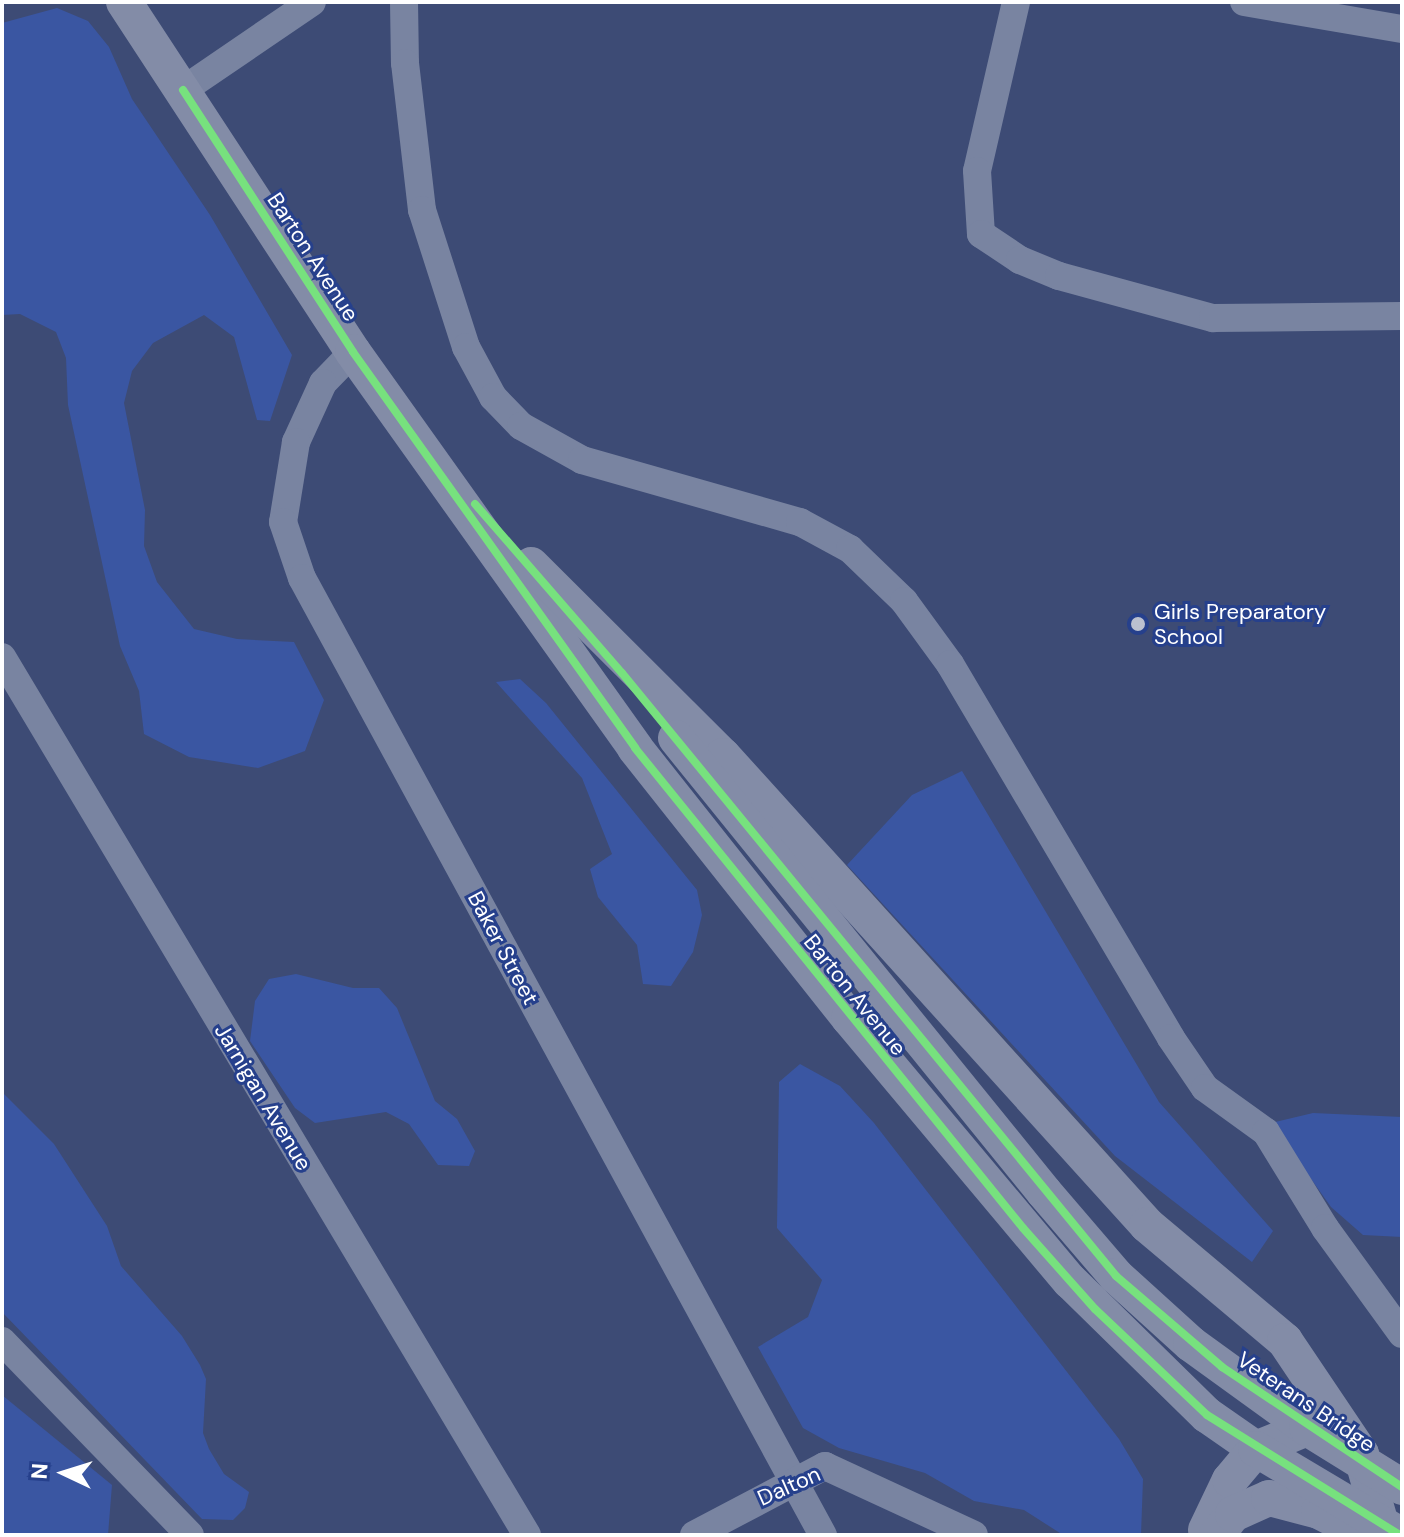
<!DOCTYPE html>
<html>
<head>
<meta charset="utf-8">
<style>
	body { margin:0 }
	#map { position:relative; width:1404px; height:1537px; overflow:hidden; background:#3d4b75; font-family:"DM Sans",sans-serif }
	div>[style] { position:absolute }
	.green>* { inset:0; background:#3a56a2 }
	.minor>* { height:28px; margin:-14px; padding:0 14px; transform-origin:14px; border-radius:14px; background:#7984a1 }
	.major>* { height:36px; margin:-18px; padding:0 18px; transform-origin:18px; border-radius:18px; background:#838ca7 }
	.major-bridge>* { height:36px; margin:-18px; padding:0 18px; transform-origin:18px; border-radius:18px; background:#838ca7 }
	.cycleway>* { height:8px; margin:-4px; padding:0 4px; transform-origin:4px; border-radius:4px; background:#77e17e }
	.dots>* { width:22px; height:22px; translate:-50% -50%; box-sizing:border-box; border:4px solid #26408c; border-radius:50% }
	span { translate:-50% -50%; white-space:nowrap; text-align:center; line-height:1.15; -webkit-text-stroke:6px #26408c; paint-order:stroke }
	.street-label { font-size:22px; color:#fff }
	.poi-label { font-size:22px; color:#fff }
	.left { translate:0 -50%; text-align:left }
	.frame { position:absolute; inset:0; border:4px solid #fff; pointer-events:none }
	.north { position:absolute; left:24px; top:1433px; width:80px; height:80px; -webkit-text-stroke:6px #26408c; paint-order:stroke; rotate:274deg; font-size:22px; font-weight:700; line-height:32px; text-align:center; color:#fff }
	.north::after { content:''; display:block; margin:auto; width:28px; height:36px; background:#fff; clip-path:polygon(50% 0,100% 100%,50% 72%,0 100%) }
</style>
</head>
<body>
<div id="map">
	<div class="green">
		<i style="clip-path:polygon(57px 8px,88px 21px,109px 47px,132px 99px,210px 215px,292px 355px,270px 421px,257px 420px,234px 337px,204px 315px,153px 343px,132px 371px,124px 403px,145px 510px,144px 546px,157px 582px,194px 629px,237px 639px,294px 642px,324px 700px,305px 751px,258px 768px,189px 757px,144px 734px,139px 691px,120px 646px,68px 405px,66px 358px,56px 332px,20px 314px,2px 315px,2px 23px)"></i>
		<i style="clip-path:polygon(520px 679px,546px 703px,697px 890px,702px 915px,693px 952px,671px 986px,643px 984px,637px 945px,598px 897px,590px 869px,612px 854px,582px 778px,496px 682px)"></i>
		<i style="clip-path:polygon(962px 771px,1159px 1102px,1273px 1231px,1252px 1262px,1115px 1156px,847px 865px,912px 795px)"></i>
		<i style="clip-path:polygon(296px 974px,353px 988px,379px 988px,397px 1008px,435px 1101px,457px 1119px,475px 1151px,469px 1166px,438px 1165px,409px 1124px,386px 1112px,315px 1123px,295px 1108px,250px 1041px,255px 1001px,269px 979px)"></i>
		<i style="clip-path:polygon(800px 1064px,840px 1086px,874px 1123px,1119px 1439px,1143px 1479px,1141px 1535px,1063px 1535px,1024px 1510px,974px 1501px,925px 1473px,839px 1448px,803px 1428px,758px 1347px,808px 1317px,822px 1280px,777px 1228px,779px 1082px)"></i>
		<i style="clip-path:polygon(2px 1092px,54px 1144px,107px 1226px,121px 1266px,182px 1336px,200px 1365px,206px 1379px,203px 1433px,209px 1449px,224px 1474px,249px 1492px,245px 1508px,233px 1520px,202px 1519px,2px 1312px)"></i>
		<i style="clip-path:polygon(1313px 1113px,1402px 1117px,1402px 1237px,1363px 1235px,1331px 1207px,1271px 1123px)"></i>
		<i style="clip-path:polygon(2px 1395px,112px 1485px,108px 1535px,2px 1535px)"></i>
	</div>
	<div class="minor">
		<i style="left:404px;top:2px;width:61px;rotate:89.1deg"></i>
		<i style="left:405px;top:63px;width:148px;rotate:83.4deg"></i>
		<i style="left:422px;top:210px;width:144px;rotate:72.2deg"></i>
		<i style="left:466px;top:347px;width:57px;rotate:61.6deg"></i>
		<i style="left:493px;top:397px;width:40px;rotate:46deg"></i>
		<i style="left:521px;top:426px;width:70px;rotate:29.1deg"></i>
		<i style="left:582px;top:460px;width:227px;rotate:15.9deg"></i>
		<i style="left:800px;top:522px;width:57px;rotate:28.4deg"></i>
		<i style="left:850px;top:549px;width:75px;rotate:43.9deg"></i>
		<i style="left:904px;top:601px;width:78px;rotate:53.9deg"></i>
		<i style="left:950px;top:664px;width:434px;rotate:59.4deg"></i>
		<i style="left:1171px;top:1038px;width:60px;rotate:55.8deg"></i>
		<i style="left:1205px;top:1088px;width:75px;rotate:35.8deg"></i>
		<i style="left:1266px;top:1132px;width:113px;rotate:58.4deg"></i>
		<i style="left:1325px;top:1228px;width:131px;rotate:54deg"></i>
		<i style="left:1016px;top:2px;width:173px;rotate:103deg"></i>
		<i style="left:977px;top:171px;width:63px;rotate:86.4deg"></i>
		<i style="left:981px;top:234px;width:47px;rotate:33.7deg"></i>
		<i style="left:1020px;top:260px;width:42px;rotate:22.3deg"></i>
		<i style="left:1059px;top:276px;width:160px;rotate:15.3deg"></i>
		<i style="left:1213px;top:318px;width:189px;rotate:-0.6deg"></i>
		<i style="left:1244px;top:2px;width:160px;rotate:9.7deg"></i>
		<i style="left:183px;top:90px;width:156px;rotate:-34.3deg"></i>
		<i style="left:353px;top:352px;width:43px;rotate:134.1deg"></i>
		<i style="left:323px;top:383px;width:65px;rotate:114.6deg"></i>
		<i style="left:296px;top:442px;width:81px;rotate:99.2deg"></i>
		<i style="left:283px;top:522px;width:59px;rotate:71.3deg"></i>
		<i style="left:302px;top:578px;width:1090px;rotate:61.44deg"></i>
		<i style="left:2px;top:657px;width:1023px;rotate:59.12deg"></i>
		<i style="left:2px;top:1341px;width:270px;rotate:45.9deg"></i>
		<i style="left:694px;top:1535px;width:148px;rotate:-27.8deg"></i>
		<i style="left:825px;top:1466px;width:164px;rotate:24.8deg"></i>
	</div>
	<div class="major">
		<i style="left:124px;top:2px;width:418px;rotate:56.8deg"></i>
		<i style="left:353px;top:352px;width:486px;rotate:54.5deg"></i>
		<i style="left:635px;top:748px;width:345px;rotate:51.6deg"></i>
		<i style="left:849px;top:1018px;width:344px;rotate:50deg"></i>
		<i style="left:1070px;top:1281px;width:192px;rotate:44.4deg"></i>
		<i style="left:1207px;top:1415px;width:60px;rotate:34.8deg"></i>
		<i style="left:531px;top:565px;width:271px;rotate:44.9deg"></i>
		<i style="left:723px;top:756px;width:632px;rotate:47.88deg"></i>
		<i style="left:1147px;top:1225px;width:180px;rotate:40deg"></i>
		<i style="left:1285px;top:1341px;width:136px;rotate:56.1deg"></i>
		<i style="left:1361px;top:1454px;width:84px;rotate:74.1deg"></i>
		<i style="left:676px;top:738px;width:584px;rotate:50.97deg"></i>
		<i style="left:1044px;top:1192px;width:111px;rotate:49.4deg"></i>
		<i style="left:1116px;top:1276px;width:101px;rotate:42.2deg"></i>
		<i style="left:1206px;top:1530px;width:55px;rotate:-64.4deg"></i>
		<i style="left:1230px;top:1480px;width:40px;rotate:-50deg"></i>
		<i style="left:1256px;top:1449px;width:55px;rotate:-22.4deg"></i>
		<i style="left:1217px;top:1535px;width:26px;rotate:-53deg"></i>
		<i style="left:1233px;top:1514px;width:39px;rotate:-24deg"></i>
		<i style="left:1269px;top:1498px;width:52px;rotate:14.6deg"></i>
		<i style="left:1319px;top:1511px;width:52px;rotate:27.6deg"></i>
	</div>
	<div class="major-bridge">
		<i style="left:1191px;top:1344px;width:143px;rotate:35.9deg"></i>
		<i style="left:1307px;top:1428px;width:112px;rotate:31.8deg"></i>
		<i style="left:1256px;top:1449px;width:168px;rotate:30.8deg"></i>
	</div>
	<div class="cycleway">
		<i style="left:183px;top:90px;width:312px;rotate:57deg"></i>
		<i style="left:353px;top:352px;width:486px;rotate:54.5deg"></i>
		<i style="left:635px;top:748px;width:617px;rotate:51.05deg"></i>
		<i style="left:1023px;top:1228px;width:108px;rotate:48.4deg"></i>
		<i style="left:1095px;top:1309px;width:154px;rotate:43.4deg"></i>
		<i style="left:1207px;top:1415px;width:227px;rotate:31.9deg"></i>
		<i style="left:475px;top:504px;width:224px;rotate:49deg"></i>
		<i style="left:622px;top:673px;width:780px;rotate:50.67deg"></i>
		<i style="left:1116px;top:1276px;width:140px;rotate:40.6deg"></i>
		<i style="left:1222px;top:1367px;width:216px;rotate:33.7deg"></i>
	</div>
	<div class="dots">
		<i style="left:1138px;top:624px;background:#bbc0cf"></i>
	</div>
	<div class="street-label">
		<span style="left:313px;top:257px;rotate:57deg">Barton Avenue</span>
		<span style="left:503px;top:948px;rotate:62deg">Baker Street</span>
		<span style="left:855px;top:995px;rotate:51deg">Barton Avenue</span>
		<span style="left:263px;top:1097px;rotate:59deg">Jarnigan Avenue</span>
		<span style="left:1306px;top:1402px;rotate:34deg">Veterans Bridge</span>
		<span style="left:789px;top:1486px;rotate:-24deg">Dalton</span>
	</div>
	<div class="poi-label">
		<span class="left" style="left:1154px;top:624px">Girls Preparatory<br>School</span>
	</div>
	<div class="frame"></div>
	<div class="north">N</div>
</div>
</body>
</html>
